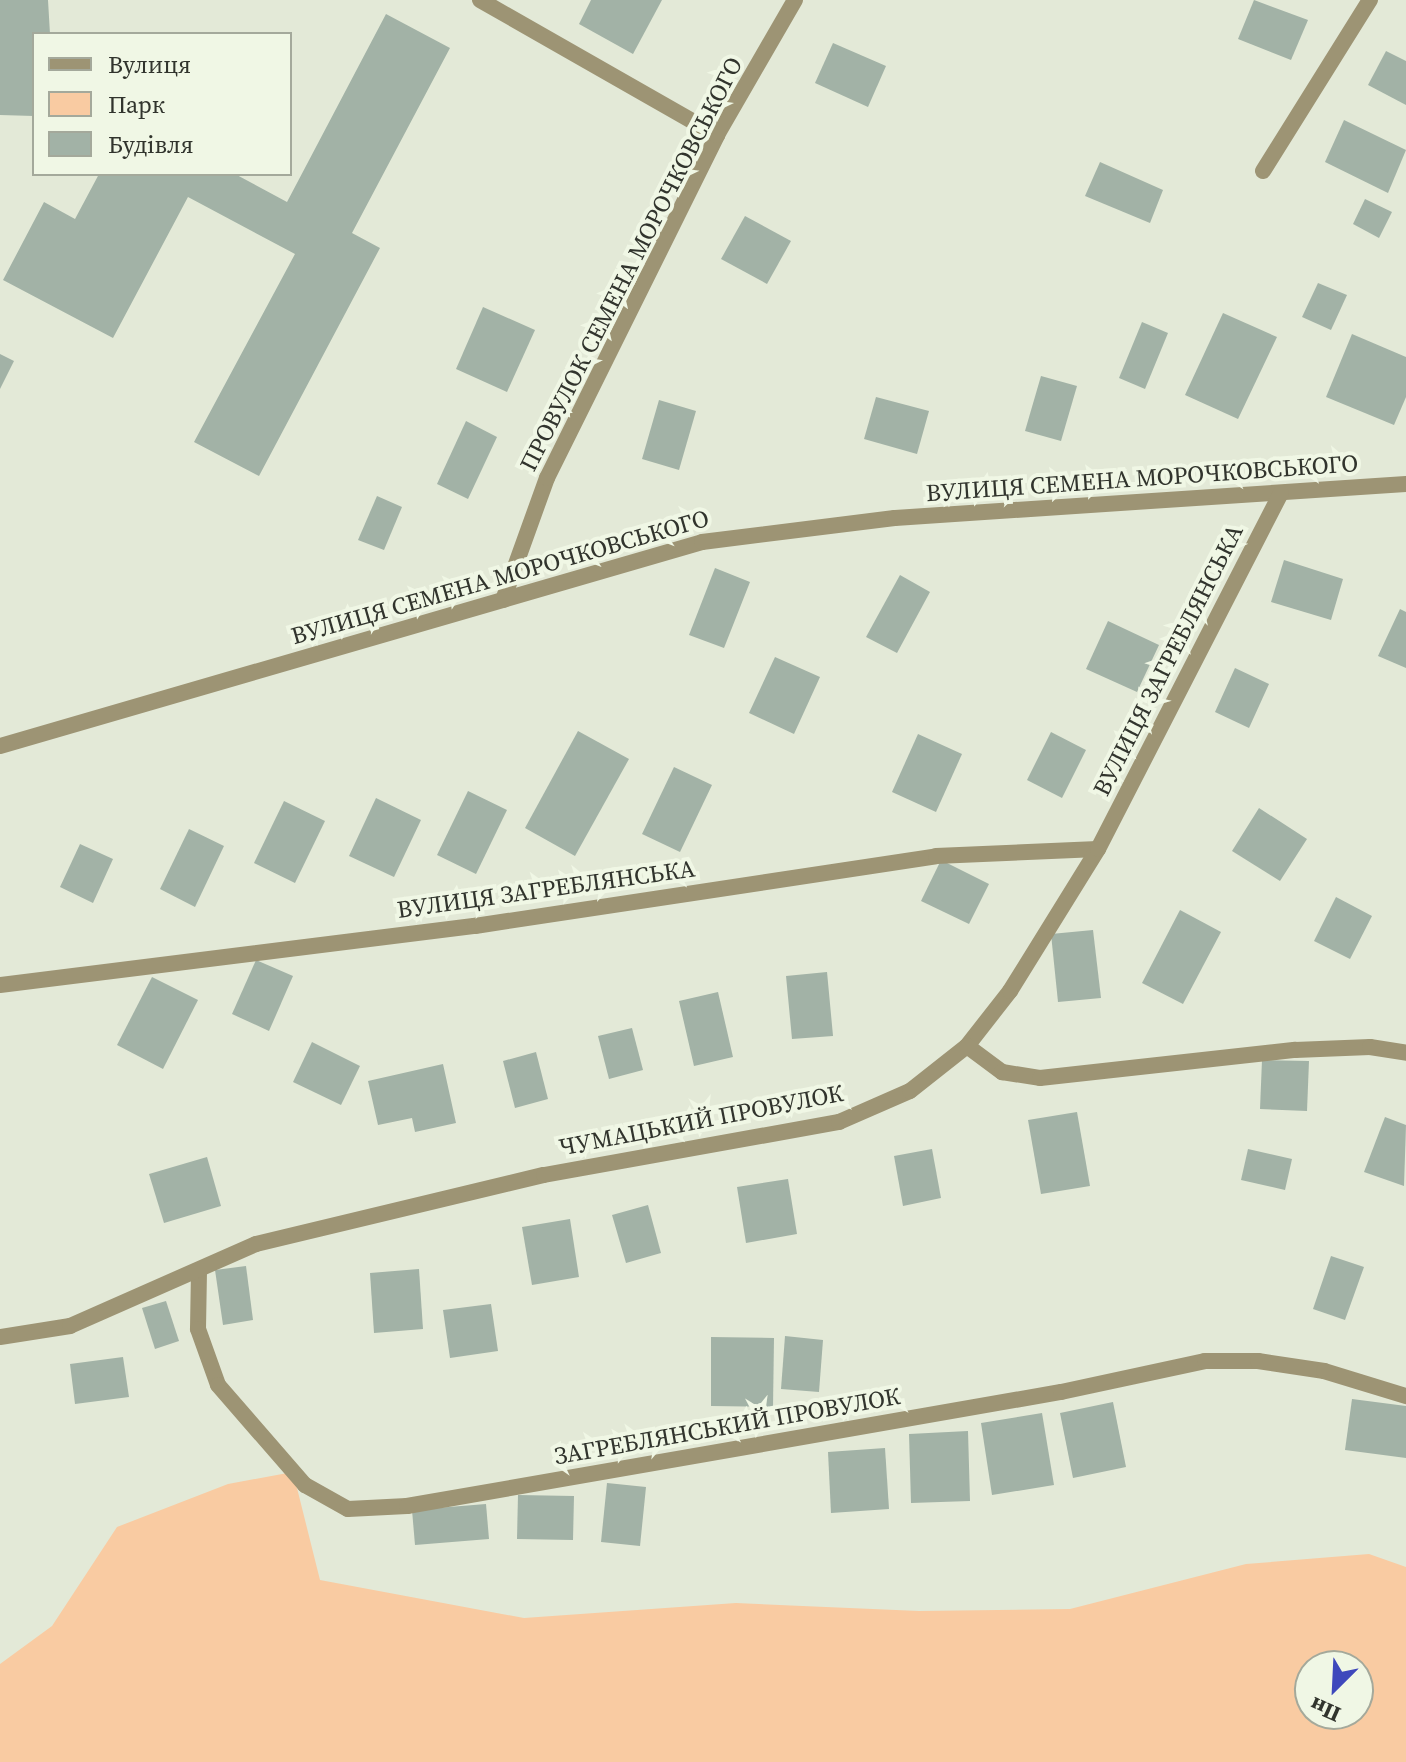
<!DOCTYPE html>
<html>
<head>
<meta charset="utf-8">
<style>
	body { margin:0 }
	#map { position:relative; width:1406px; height:1762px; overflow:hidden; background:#e3e9d7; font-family:"Source Serif 4",serif }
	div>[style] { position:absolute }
	.green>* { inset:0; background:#f9cba2 }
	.building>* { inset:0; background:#a2b2a6 }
	.street>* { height:16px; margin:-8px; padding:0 8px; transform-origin:8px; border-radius:8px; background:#9d9474 }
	span { translate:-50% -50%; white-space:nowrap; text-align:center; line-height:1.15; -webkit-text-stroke:8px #f0f7e5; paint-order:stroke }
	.street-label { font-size:24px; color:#31342d }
	.legend { position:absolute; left:32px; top:32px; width:260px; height:144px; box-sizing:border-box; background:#f0f7e5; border:2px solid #a4a99b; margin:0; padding:10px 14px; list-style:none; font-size:24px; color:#31342d }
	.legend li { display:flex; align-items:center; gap:16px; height:40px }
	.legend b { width:40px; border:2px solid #a4a99b }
	.north { position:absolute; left:1294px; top:1650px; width:80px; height:80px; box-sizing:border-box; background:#f0f7e5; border:2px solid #a4a99b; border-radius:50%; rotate:204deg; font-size:22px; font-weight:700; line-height:32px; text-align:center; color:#31342d }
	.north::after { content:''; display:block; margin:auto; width:28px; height:36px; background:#3e48bc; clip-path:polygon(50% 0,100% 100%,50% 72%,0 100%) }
</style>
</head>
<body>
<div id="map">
	<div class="green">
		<i style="clip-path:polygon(evenodd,293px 1472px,320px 1580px,524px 1618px,736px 1603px,919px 1611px,1070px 1609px,1246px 1564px,1369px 1554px,1406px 1567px,1406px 1762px,0 1762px,0 1664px,52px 1626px,117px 1527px,228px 1484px,293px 1472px,1310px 1666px,1358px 1666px,1358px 1714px,1310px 1714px,1310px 1666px)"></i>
	</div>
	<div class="building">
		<i style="clip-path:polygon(0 0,48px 0,50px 34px,34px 34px,34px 116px,0 115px)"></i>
		<i style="clip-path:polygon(591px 0,662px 0,633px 54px,579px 24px)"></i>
		<i style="clip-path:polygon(1254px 0,1308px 20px,1291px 60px,1238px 39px)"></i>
		<i style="clip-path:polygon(386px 14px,450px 48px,352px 233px,380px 248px,259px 476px,194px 442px,295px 254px,188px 197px,113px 338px,3px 280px,44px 202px,75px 219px,99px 174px,235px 174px,287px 202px)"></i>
		<i style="clip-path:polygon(833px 43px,886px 66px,868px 107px,815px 83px)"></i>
		<i style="clip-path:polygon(1386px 51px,1406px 61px,1406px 105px,1368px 85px)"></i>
		<i style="clip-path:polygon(1344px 120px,1406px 150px,1388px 193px,1325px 162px)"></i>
		<i style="clip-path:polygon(1100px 162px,1163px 190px,1150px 223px,1085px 196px)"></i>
		<i style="clip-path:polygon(1365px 199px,1392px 212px,1379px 238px,1353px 224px)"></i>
		<i style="clip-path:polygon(745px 216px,791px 241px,767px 284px,721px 259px)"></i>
		<i style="clip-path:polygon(1318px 283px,1347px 295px,1331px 330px,1302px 317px)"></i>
		<i style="clip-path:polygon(483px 307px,535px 330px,507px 392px,456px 369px)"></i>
		<i style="clip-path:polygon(1223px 313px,1277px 337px,1238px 419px,1185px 395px)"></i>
		<i style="clip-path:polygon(1142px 322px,1168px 333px,1145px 389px,1119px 378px)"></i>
		<i style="clip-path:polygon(1352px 334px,1406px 357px,1406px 397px,1394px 425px,1326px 397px)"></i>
		<i style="clip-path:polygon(0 354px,14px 361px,0 389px)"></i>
		<i style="clip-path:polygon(1041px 376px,1077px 386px,1061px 441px,1025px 431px)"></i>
		<i style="clip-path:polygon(876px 397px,929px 411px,917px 454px,864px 439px)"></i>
		<i style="clip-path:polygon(659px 400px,696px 411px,679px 470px,642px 459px)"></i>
		<i style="clip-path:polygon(466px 421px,497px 437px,468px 499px,437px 484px)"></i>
		<i style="clip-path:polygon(377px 496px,402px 507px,384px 550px,358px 540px)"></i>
		<i style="clip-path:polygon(1284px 560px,1343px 579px,1331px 620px,1271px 602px)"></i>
		<i style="clip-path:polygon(715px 568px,750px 582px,724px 648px,689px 635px)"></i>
		<i style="clip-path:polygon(900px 575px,930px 592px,897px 653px,866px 637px)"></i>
		<i style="clip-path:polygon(1400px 609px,1406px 612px,1406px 668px,1378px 656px)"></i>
		<i style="clip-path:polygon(1108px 621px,1159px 645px,1137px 692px,1086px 669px)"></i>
		<i style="clip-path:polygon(775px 657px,820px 677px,794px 734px,749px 713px)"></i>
		<i style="clip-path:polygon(1235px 668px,1269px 684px,1249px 728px,1215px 712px)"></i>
		<i style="clip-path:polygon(578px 731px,629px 759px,575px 856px,525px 828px)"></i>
		<i style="clip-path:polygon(1051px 732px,1086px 750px,1062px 798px,1027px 780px)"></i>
		<i style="clip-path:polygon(918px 734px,962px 754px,936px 812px,892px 792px)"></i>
		<i style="clip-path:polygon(674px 767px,712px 785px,680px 852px,642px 834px)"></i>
		<i style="clip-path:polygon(468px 791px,507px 810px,476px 874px,437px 855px)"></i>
		<i style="clip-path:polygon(376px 798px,421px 820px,394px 877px,349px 856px)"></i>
		<i style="clip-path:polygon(284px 801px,325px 821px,295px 883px,254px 863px)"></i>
		<i style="clip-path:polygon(1259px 808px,1307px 839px,1280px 881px,1232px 851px)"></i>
		<i style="clip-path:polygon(189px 829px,224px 846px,195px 907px,160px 889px)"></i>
		<i style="clip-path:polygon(80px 844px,113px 859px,93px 903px,60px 887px)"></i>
		<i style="clip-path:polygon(941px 860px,989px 884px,969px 924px,921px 901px)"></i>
		<i style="clip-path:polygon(1336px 897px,1372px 916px,1350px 959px,1314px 941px)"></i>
		<i style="clip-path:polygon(1180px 910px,1221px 932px,1183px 1004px,1142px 983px)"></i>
		<i style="clip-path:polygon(1093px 930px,1101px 998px,1058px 1002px,1051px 934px)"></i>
		<i style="clip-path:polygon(256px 960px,293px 976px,269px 1031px,232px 1014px)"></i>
		<i style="clip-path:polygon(827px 972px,833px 1036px,792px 1039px,786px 976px)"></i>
		<i style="clip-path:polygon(152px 977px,198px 1000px,163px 1069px,117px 1045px)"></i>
		<i style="clip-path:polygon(718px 992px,733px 1057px,694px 1066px,679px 1001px)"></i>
		<i style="clip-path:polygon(632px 1028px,643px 1070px,609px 1079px,598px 1036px)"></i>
		<i style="clip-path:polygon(312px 1042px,360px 1066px,341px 1105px,293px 1082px)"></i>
		<i style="clip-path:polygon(536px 1052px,548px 1099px,515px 1108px,503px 1061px)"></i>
		<i style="clip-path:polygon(1262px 1060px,1309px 1061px,1307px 1111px,1260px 1109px)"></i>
		<i style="clip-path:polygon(443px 1064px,456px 1123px,415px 1132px,412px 1118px,378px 1125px,368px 1081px)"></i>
		<i style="clip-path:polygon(1077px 1112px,1090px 1186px,1041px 1194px,1028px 1120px)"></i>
		<i style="clip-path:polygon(1385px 1117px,1406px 1125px,1404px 1186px,1364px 1172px)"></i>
		<i style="clip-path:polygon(932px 1149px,941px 1198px,903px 1206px,894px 1156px)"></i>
		<i style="clip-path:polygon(1248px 1149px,1292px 1159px,1285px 1190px,1241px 1180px)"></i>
		<i style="clip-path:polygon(207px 1157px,221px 1206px,164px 1223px,149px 1174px)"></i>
		<i style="clip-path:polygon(788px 1179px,797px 1234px,746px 1243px,737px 1187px)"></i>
		<i style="clip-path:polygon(648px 1205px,661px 1253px,626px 1263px,612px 1215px)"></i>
		<i style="clip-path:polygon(570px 1219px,579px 1277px,532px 1285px,522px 1227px)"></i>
		<i style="clip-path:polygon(1331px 1256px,1364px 1267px,1345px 1320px,1313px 1309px)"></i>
		<i style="clip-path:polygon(246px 1266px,253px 1320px,223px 1325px,215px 1270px)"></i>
		<i style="clip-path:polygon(419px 1269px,423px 1329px,374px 1333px,370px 1273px)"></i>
		<i style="clip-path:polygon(166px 1301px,179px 1341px,155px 1349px,142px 1308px)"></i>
		<i style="clip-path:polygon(491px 1304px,498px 1351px,450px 1358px,443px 1310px)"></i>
		<i style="clip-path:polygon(785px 1336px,823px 1340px,819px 1392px,781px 1389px)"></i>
		<i style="clip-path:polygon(711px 1337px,774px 1338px,773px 1407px,711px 1406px)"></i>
		<i style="clip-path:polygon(123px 1357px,129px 1397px,75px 1404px,70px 1364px)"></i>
		<i style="clip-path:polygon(1352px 1399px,1406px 1406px,1406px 1458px,1345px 1450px)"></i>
		<i style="clip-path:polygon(1113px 1402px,1126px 1467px,1073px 1478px,1060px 1413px)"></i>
		<i style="clip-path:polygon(1042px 1413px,1054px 1485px,992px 1495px,981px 1423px)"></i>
		<i style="clip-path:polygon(968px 1431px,970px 1501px,911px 1503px,909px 1434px)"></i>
		<i style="clip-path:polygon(885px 1448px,889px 1509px,831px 1513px,828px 1452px)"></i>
		<i style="clip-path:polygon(607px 1483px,646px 1487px,640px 1546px,601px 1542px)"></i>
		<i style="clip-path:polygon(518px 1495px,574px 1496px,573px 1540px,517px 1539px)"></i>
		<i style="clip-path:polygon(486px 1504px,489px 1539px,415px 1545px,412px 1510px)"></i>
	</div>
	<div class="street">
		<i style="left:480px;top:0;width:273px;rotate:29.7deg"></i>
		<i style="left:1263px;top:171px;width:202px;rotate:-58deg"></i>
		<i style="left:503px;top:600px;width:130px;rotate:-70.2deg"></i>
		<i style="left:547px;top:478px;width:383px;rotate:-63.6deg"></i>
		<i style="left:717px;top:135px;width:156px;rotate:-60deg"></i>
		<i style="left:0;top:746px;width:731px;rotate:-16.2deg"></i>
		<i style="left:702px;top:542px;width:194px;rotate:-7.1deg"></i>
		<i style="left:895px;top:518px;width:512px;rotate:-3.81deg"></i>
		<i style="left:0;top:985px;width:479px;rotate:-7.1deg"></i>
		<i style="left:475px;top:926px;width:466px;rotate:-8.6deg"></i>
		<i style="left:936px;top:856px;width:162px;rotate:-2.5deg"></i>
		<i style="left:967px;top:1046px;width:70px;rotate:-52deg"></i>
		<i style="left:1010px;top:991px;width:167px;rotate:-58.2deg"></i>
		<i style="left:1098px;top:849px;width:400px;rotate:-62.8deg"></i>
		<i style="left:199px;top:1271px;width:58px;rotate:91deg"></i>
		<i style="left:198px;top:1329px;width:59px;rotate:70.3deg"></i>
		<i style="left:218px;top:1385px;width:133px;rotate:49deg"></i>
		<i style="left:305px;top:1485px;width:49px;rotate:29.2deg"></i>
		<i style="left:348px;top:1509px;width:59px;rotate:-2.9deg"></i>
		<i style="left:407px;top:1506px;width:664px;rotate:-9.89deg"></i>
		<i style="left:1061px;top:1392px;width:147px;rotate:-12.1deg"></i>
		<i style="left:1205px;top:1361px;width:53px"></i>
		<i style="left:1258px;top:1361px;width:67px;rotate:8.6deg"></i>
		<i style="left:1324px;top:1371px;width:86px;rotate:17deg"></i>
		<i style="left:0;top:1337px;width:71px;rotate:-8.9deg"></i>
		<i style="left:70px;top:1326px;width:203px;rotate:-23.8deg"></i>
		<i style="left:256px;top:1244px;width:296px;rotate:-13.5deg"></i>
		<i style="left:544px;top:1175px;width:300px;rotate:-10.2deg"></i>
		<i style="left:839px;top:1122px;width:77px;rotate:-23.6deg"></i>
		<i style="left:910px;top:1091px;width:73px;rotate:-38.3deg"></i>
		<i style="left:967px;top:1046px;width:44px;rotate:36.6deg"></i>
		<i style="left:1002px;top:1072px;width:38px;rotate:9deg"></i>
		<i style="left:1040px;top:1078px;width:257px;rotate:-6.3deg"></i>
		<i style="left:1295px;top:1050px;width:75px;rotate:-2.3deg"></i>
		<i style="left:1370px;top:1047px;width:36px;rotate:9deg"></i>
	</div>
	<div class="street-label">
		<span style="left:631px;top:264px;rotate:-63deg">ПРОВУЛОК СЕМЕНА МОРОЧКОВСЬКОГО</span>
		<span style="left:1142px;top:478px;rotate:-4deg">ВУЛИЦЯ СЕМЕНА МОРОЧКОВСЬКОГО</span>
		<span style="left:500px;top:577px;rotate:-16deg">ВУЛИЦЯ СЕМЕНА МОРОЧКОВСЬКОГО</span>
		<span style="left:1168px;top:660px;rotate:-63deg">ВУЛИЦЯ ЗАГРЕБЛЯНСЬКА</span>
		<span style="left:546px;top:889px;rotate:-8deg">ВУЛИЦЯ ЗАГРЕБЛЯНСЬКА</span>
		<span style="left:701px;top:1120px;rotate:-11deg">ЧУМАЦЬКИЙ ПРОВУЛОК</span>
		<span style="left:727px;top:1426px;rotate:-10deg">ЗАГРЕБЛЯНСЬКИЙ ПРОВУЛОК</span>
	</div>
	<ul class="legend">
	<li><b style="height:10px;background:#9d9474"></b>Вулиця</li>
	<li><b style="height:22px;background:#f9cba2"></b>Парк</li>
	<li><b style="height:22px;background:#a2b2a6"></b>Будівля</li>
	</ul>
	<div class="north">Пн</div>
</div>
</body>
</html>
